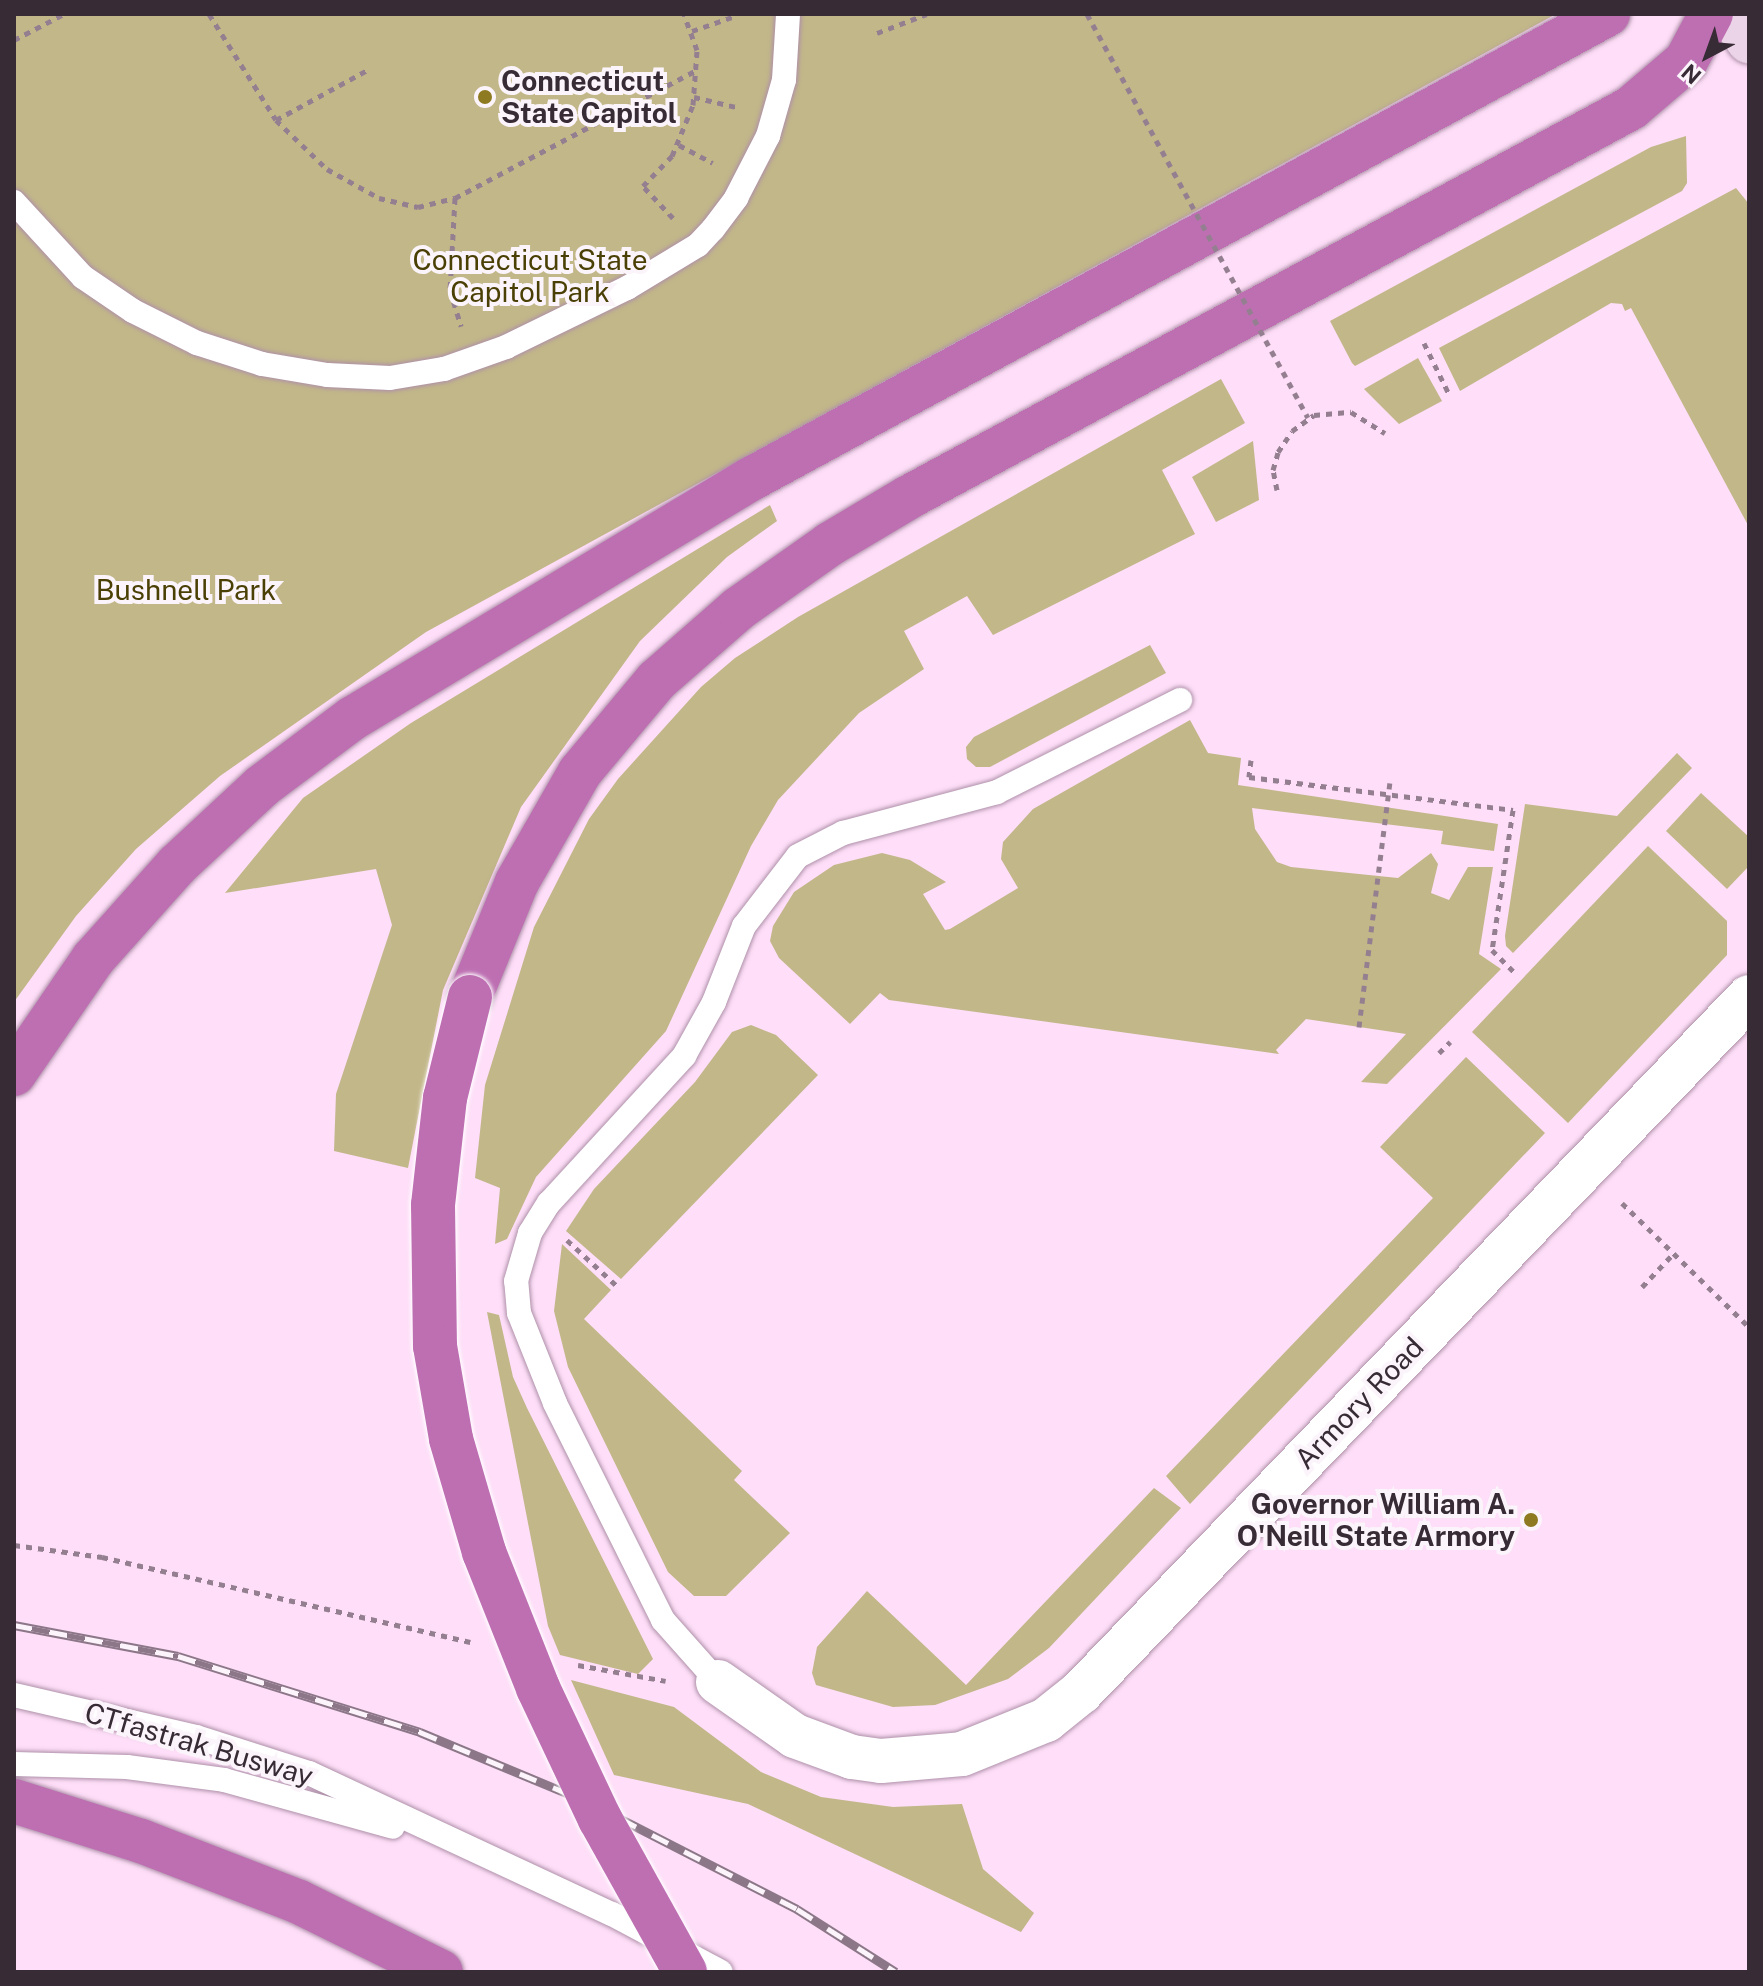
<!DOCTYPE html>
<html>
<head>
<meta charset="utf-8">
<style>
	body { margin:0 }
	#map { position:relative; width:1763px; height:1986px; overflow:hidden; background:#fedef8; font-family:"Public Sans",sans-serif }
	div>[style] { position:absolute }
	.green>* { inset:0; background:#c2b789 }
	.path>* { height:5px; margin-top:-2.5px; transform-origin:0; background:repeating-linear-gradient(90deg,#947f90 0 6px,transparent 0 12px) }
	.roads { filter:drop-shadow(0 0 2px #ae90a9) drop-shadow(0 0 2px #ae90a9) }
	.service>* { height:24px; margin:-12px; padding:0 12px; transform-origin:12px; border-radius:12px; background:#fff }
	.minor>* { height:44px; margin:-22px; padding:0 22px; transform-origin:22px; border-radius:22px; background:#fff }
	.secondary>* { height:44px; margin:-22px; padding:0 22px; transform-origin:22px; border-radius:22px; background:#ebd4e8 }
	.motorway>* { height:44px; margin:-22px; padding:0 22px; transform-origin:22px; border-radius:22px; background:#bd6fb2 }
	.rail>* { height:9px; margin-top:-4.5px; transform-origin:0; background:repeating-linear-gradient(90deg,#fbf4fa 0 18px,#8c7788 0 36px); box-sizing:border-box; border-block:2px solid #8c7788 }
	.path-bridge>* { height:5px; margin-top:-2.5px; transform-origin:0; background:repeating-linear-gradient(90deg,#947f90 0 6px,transparent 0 12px) }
	.bridges { filter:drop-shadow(0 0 2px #fff) drop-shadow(0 0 2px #fff) }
	.motorway-bridge>* { height:44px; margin:-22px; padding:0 22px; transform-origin:22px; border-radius:22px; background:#bd6fb2 }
	.dots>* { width:22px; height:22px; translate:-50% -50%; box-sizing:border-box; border:4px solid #fbf4fa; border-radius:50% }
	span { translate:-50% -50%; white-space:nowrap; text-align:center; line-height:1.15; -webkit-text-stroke:8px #fbf4fa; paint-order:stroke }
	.poi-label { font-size:28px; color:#372b35; font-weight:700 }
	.left { translate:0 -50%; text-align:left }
	.right { translate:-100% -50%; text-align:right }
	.park-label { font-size:28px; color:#4a3f04 }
	.street-label { font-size:28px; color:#372b35 }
	.frame { position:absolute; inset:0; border:16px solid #372b35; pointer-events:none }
	.north { position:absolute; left:1667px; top:16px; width:80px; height:80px; -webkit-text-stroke:6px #fbf4fa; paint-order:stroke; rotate:221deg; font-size:22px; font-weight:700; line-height:32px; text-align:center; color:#372b35 }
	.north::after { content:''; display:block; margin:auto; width:28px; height:36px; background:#372b35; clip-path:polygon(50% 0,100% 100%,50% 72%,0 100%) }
</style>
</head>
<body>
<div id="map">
	<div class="green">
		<i style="clip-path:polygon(14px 14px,1556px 14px,426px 632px,220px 776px,136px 849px,76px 916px,14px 1002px)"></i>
		<i style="clip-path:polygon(1686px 136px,1687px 183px,1682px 191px,1355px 366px,1352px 363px,1330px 321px,1651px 147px)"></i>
		<i style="clip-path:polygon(1736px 188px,1749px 204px,1749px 527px,1631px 308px,1625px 311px,1622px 304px,1611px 303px,1460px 391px,1439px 348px)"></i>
		<i style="clip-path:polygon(1418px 358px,1442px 401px,1399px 424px,1364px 389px)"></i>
		<i style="clip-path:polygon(1221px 379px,1245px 423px,1162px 470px,1195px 534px,993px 635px,967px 596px,904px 631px,924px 669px,859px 713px,778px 800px,751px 846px,666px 1031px,536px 1177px,507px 1239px,495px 1244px,500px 1188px,475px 1178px,485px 1085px,534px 927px,589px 819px,618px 779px,701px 687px,735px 658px,798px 617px)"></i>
		<i style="clip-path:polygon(1253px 441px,1259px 500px,1216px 522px,1192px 477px)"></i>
		<i style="clip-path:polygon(770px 505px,777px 521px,727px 557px,640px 641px,521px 807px,443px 990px,408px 1168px,334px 1151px,336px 1094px,392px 925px,376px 869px,225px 893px,303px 798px,411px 723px)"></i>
		<i style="clip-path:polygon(1150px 645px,1166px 673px,990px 767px,976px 767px,967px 759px,966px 747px,974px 737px)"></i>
		<i style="clip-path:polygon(1190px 720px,1208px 753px,1241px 758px,1238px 785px,1498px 824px,1494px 851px,1441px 844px,1443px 831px,1252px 808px,1255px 829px,1277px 862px,1291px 867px,1398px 878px,1431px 853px,1438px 864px,1431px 893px,1449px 900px,1468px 867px,1493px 867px,1479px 954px,1501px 969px,1387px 1084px,1361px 1082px,1406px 1034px,1306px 1019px,1276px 1050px,1279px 1054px,889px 1000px,880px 993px,850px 1024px,779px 958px,770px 941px,773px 926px,794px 892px,834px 865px,882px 853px,910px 860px,946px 882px,923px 894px,945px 930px,950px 929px,1018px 888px,1001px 859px,1003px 842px,1033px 809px)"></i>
		<i style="clip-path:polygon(1677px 753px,1692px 768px,1513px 953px,1506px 946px,1505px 936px,1525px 804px,1617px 816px)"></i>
		<i style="clip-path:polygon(1701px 793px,1749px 837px,1749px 866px,1727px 889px,1666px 831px)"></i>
		<i style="clip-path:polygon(1648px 846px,1727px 921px,1727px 955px,1568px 1123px,1472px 1032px)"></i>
		<i style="clip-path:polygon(751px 1025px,776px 1035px,818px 1075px,621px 1279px,566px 1231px,594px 1189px,695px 1082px,732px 1032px)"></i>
		<i style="clip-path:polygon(1466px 1057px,1545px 1133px,1190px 1504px,1166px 1476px,1433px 1198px,1380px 1147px)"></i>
		<i style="clip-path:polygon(562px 1244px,611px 1290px,584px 1319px,742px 1471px,734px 1480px,790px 1533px,726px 1596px,694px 1596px,668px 1572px,568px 1367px,554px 1311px)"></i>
		<i style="clip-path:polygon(487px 1312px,499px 1315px,513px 1377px,527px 1408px,653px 1659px,638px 1674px,560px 1655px,548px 1626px)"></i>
		<i style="clip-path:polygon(1154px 1488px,1181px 1508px,1049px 1648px,1008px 1679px,935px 1705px,893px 1707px,816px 1685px,812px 1673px,817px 1647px,867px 1591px,966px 1685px)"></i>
		<i style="clip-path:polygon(571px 1680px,674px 1707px,761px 1772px,821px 1797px,893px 1807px,962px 1804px,983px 1869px,1034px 1913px,1021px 1932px,748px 1804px,614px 1775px)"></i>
	</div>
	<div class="path">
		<i style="left:209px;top:14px;width:125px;rotate:57.7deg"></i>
		<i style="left:276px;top:120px;width:71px;rotate:43.9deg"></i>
		<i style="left:327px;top:169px;width:60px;rotate:29.1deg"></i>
		<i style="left:379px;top:198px;width:40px;rotate:13deg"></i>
		<i style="left:418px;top:207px;width:38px;rotate:-14deg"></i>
		<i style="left:455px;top:198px;width:274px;rotate:-27.9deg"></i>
		<i style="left:692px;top:31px;width:46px;rotate:-19.2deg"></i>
		<i style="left:877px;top:33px;width:53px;rotate:-20.8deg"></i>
		<i style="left:14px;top:40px;width:56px;rotate:-27.5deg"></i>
		<i style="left:694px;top:97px;width:47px;rotate:13.4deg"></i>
		<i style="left:276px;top:120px;width:106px;rotate:-28.7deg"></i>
		<i style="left:679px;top:145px;width:38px;rotate:28deg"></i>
		<i style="left:455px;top:198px;width:92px;rotate:93.1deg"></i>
		<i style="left:450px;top:290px;width:38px;rotate:73deg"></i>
		<i style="left:673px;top:218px;width:44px;rotate:-133.2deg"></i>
		<i style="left:643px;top:186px;width:42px;rotate:-46deg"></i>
		<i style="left:672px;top:156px;width:55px;rotate:-67.6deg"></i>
		<i style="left:693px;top:105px;width:55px;rotate:-85.8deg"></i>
		<i style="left:697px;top:50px;width:38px;rotate:-110deg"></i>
		<i style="left:1424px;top:343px;width:59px;rotate:63.9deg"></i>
		<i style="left:1277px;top:490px;width:20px;rotate:-101deg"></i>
		<i style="left:1273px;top:470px;width:19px;rotate:-74deg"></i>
		<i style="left:1278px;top:452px;width:25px;rotate:-56deg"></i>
		<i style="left:1292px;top:431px;width:27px;rotate:-36deg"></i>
		<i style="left:1314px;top:415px;width:37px;rotate:-5deg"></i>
		<i style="left:1351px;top:412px;width:40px;rotate:32deg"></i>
		<i style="left:1251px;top:760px;width:17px;rotate:97deg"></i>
		<i style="left:1249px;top:777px;width:266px;rotate:7.1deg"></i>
		<i style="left:1513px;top:810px;width:142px;rotate:98.5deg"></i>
		<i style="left:1492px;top:950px;width:33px;rotate:45deg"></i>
		<i style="left:1439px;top:1053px;width:16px;rotate:-45deg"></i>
		<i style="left:1622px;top:1203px;width:177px;rotate:44.3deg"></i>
		<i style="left:567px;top:1240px;width:67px;rotate:42.6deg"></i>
		<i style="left:1642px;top:1287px;width:45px;rotate:-46.8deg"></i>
		<i style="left:14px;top:1545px;width:89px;rotate:7.8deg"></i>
		<i style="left:102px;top:1557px;width:378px;rotate:13deg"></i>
		<i style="left:578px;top:1665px;width:89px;rotate:10.3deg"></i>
	</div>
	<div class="roads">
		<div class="service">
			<i style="left:14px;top:202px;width:102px;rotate:47.4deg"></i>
			<i style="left:83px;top:277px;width:60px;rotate:34.2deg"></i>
			<i style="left:133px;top:311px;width:72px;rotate:26.6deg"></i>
			<i style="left:197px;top:343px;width:68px;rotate:17.9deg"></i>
			<i style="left:262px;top:364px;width:66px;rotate:9.6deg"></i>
			<i style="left:327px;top:375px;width:63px;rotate:2.7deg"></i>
			<i style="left:390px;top:378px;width:55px;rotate:-9.5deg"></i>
			<i style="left:444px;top:369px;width:66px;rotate:-19.5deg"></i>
			<i style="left:506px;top:347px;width:135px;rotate:-26deg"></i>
			<i style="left:627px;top:288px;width:83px;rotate:-31.2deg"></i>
			<i style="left:698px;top:245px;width:22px;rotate:-47deg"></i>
			<i style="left:713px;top:229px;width:39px;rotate:-53deg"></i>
			<i style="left:736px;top:198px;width:70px;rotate:-62.7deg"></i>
			<i style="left:768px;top:136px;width:58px;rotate:-74.1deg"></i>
			<i style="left:784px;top:80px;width:66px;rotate:-86.5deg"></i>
			<i style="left:718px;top:1682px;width:83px;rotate:-131.6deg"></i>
			<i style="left:663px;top:1620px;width:242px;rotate:-116.5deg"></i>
			<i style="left:555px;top:1403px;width:97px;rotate:-111.8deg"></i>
			<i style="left:519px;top:1313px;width:32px;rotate:-95deg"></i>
			<i style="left:516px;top:1281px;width:50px;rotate:-73.7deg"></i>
			<i style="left:530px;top:1233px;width:36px;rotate:-58deg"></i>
			<i style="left:549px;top:1203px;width:200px;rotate:-47.4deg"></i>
			<i style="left:684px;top:1056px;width:62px;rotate:-60.9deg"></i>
			<i style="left:714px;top:1002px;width:82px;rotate:-68.5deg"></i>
			<i style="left:744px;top:926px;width:88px;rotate:-52.4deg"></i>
			<i style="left:798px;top:856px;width:51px;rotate:-27.1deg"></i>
			<i style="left:843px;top:833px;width:159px;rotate:-14.9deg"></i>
			<i style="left:997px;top:792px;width:205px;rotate:-26.7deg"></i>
			<i style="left:14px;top:1695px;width:187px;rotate:13deg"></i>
			<i style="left:196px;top:1737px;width:119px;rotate:17.7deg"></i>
			<i style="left:309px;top:1773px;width:334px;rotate:25deg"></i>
			<i style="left:612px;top:1914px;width:123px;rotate:28deg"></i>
			<i style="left:14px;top:1764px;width:113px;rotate:1.5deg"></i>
			<i style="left:127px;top:1767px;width:98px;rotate:7.6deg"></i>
			<i style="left:224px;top:1780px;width:175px;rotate:15.5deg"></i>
		</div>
		<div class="minor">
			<i style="left:718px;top:1682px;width:94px;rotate:35deg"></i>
			<i style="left:795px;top:1736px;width:61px;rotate:20.2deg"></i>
			<i style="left:852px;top:1757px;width:29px;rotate:8deg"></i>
			<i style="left:881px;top:1761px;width:81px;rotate:-4.9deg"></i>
			<i style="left:962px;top:1754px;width:91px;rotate:-22deg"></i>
			<i style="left:1046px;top:1720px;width:45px;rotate:-38.7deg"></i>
			<i style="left:1081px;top:1692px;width:964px;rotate:-46.13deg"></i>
		</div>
		<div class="secondary">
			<i style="left:1729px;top:14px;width:34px;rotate:54deg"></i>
		</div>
		<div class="motorway">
			<i style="left:470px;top:997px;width:124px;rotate:-67.8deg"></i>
			<i style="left:517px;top:882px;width:127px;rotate:-60.2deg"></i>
			<i style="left:580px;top:772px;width:120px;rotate:-50.1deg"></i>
			<i style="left:657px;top:680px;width:108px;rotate:-41.2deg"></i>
			<i style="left:738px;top:609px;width:113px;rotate:-35.2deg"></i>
			<i style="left:830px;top:544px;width:92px;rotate:-30.7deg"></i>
			<i style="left:909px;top:497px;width:820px;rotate:-28.31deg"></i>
			<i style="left:1631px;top:108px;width:72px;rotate:-40.5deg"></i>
			<i style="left:1686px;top:61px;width:53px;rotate:-62deg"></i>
			<i style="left:14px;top:1074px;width:140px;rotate:-55.5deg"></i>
			<i style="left:93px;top:959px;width:126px;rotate:-48.2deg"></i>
			<i style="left:177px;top:865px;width:116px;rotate:-42.9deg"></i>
			<i style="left:262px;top:786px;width:114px;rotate:-36.8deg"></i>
			<i style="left:353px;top:718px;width:464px;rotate:-31deg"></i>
			<i style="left:751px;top:479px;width:975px;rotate:-28.48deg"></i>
			<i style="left:14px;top:1801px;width:133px;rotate:17.5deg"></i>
			<i style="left:141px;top:1841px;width:169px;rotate:21.1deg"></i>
			<i style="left:299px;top:1902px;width:158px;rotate:26.2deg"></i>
		</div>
	</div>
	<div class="rail">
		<i style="left:14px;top:1625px;width:167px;rotate:10.7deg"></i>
		<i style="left:178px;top:1656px;width:254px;rotate:17.4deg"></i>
		<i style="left:420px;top:1732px;width:182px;rotate:22.6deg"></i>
		<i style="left:588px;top:1802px;width:235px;rotate:27.1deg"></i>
		<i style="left:797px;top:1909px;width:117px;rotate:32.5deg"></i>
	</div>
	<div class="path-bridge">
		<i style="left:1087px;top:14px;width:460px;rotate:61.3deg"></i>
		<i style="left:1359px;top:1027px;width:247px;rotate:-82.8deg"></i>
	</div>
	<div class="bridges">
		<div class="motorway-bridge">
			<i style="left:470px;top:997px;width:104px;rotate:103.9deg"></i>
			<i style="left:445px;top:1098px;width:108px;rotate:96.4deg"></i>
			<i style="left:433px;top:1205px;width:141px;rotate:89.2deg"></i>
			<i style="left:435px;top:1346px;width:94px;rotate:80.2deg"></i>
			<i style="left:451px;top:1439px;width:118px;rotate:73.7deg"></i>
			<i style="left:484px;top:1552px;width:146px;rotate:68.3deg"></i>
			<i style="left:538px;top:1688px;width:145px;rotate:64.7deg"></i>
			<i style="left:600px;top:1819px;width:175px;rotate:60.9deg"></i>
		</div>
	</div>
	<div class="dots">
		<i style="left:485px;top:97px;background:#8e7b21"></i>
		<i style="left:1531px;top:1520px;background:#8e7b21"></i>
	</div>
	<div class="poi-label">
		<span class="left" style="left:501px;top:97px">Connecticut<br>State Capitol</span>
		<span class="right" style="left:1515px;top:1520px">Governor William A.<br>O'Neill State Armory</span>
	</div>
	<div class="park-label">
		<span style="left:530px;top:276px">Connecticut State<br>Capitol Park</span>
		<span style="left:186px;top:590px">Bushnell Park</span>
	</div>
	<div class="street-label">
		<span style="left:1359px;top:1403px;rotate:-46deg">Armory Road</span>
		<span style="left:199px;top:1744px;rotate:16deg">CTfastrak Busway</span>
	</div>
	<div class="frame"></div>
	<div class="north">N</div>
</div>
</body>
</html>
